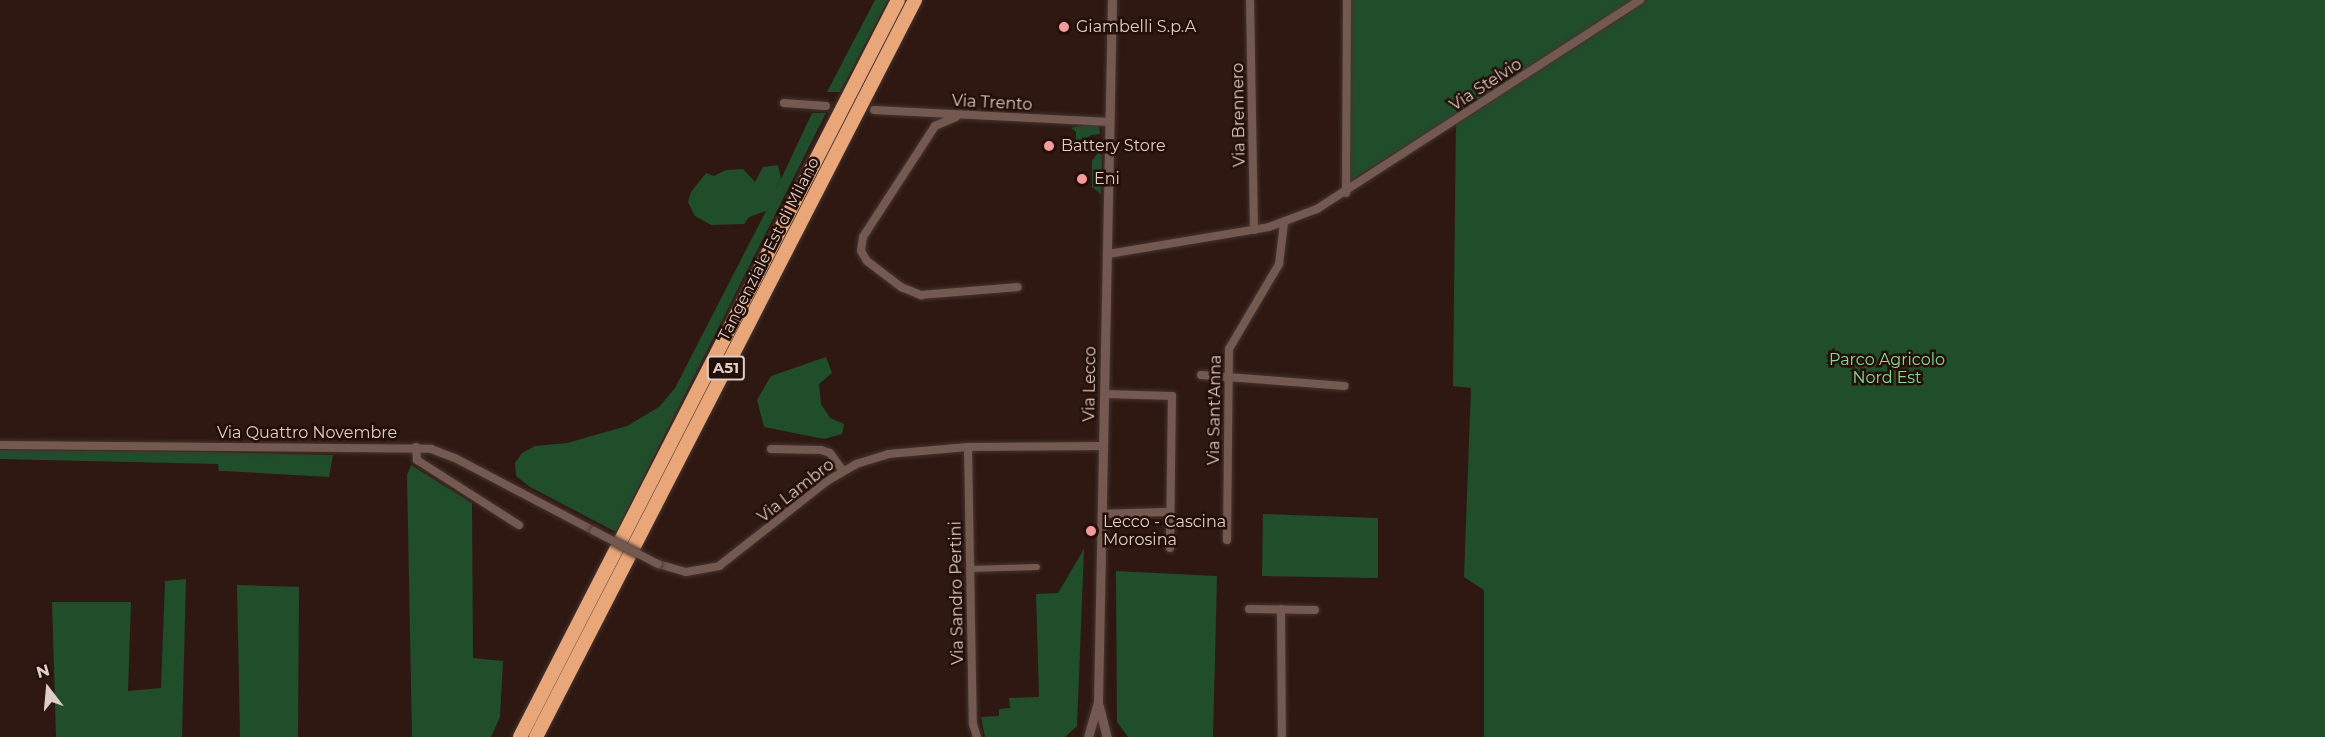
<!DOCTYPE html>
<html>
<head>
<meta charset="utf-8">
<style>
	body { margin:0 }
	#map { position:relative; width:2325px; height:737px; overflow:hidden; background:#2e1811; font-family:Montserrat,sans-serif }
	div>[style] { position:absolute }
	.green>* { inset:0; background:#204e2b }
	.roads { filter:drop-shadow(0 0 2px #453431) drop-shadow(0 0 2px #453431) }
	.pedestrian>* { height:6px; margin:-3px; padding:0 3px; transform-origin:3px; border-radius:3px; background:#735950 }
	.minor>* { height:8px; margin:-4px; padding:0 4px; transform-origin:4px; border-radius:4px; background:#735950 }
	.tertiary>* { height:9px; margin:-4.5px; padding:0 4.5px; transform-origin:4.5px; border-radius:4.5px; background:#735950 }
	.motorway>* { height:14px; margin:-7px; padding:0 7px; transform-origin:7px; border-radius:7px; background:#e9a779 }
	.bridges { filter:drop-shadow(0 0 2px #453431) drop-shadow(0 0 2px #453431) }
	.minor-bridge>* { height:8px; margin:-4px; padding:0 4px; transform-origin:4px; border-radius:4px; background:#735950 }
	.dots>* { width:16px; height:16px; translate:-50% -50%; box-sizing:border-box; border:3px solid #240f08; border-radius:50% }
	span { translate:-50% -50%; white-space:nowrap; text-align:center; line-height:1.15; -webkit-text-stroke:5px #240f08; paint-order:stroke }
	.shield-label span { padding:2px 4px; background:#240f08; border:2px solid; border-radius:4px; -webkit-text-stroke-width:0 }
	.shield-label { font-size:15px; color:#decec9; font-weight:700 }
	.poi-label { font-size:16px; color:#decec9 }
	.left { translate:0 -50%; text-align:left }
	.street-label { font-size:16px; color:#decec9 }
	.park-label { font-size:16px; color:#84dd96 }
	.north { position:absolute; left:18px; top:659px; width:60px; height:60px; -webkit-text-stroke:4px #240f08; paint-order:stroke; rotate:344deg; font-size:16px; font-weight:700; line-height:24px; text-align:center; color:#decec9 }
	.north::after { content:''; display:block; margin:auto; width:21px; height:27px; background:#decec9; clip-path:polygon(50% 0,100% 100%,50% 72%,0 100%) }
</style>
</head>
<body>
<div id="map">
	<div class="green">
		<i style="clip-path:polygon(875px 0,888px 0,840px 92px,827px 92px)"></i>
		<i style="clip-path:polygon(1349px 0,2325px 0,2325px 737px,1484px 737px,1484px 590px,1464px 577px,1471px 388px,1453px 386px,1456px 115px,1350px 181px,1347px 178px)"></i>
		<i style="clip-path:polygon(812px 113px,826px 113px,616px 532px,530px 487px,516px 476px,515px 463px,522px 453px,535px 446px,567px 443px,627px 426px,659px 407px,675px 388px,766px 211px,749px 217px,744px 224px,711px 225px,695px 216px,688px 202px,691px 192px,706px 173px,714px 176px,726px 170px,743px 169px,755px 182px,763px 167px,778px 165px,781px 178px,775px 192px)"></i>
		<i style="clip-path:polygon(1091px 123px,1099px 126px,1100px 134px,1091px 135px,1076px 147px,1076px 132px,1071px 128px)"></i>
		<i style="clip-path:polygon(1098px 153px,1102px 155px,1101px 194px,1092px 187px,1092px 161px)"></i>
		<i style="clip-path:polygon(826px 357px,832px 373px,819px 384px,821px 404px,830px 418px,844px 424px,842px 434px,824px 439px,764px 427px,757px 400px,771px 376px)"></i>
		<i style="clip-path:polygon(0 450px,204px 452px,333px 455px,329px 477px,223px 471px,219px 471px,218px 464px,0 459px)"></i>
		<i style="clip-path:polygon(411px 465px,472px 503px,473px 658px,503px 661px,500px 717px,491px 737px,412px 737px,407px 475px)"></i>
		<i style="clip-path:polygon(1263px 514px,1378px 518px,1378px 578px,1262px 576px)"></i>
		<i style="clip-path:polygon(1084px 549px,1077px 726px,1065px 737px,985px 737px,981px 717px,999px 716px,999px 709px,1010px 708px,1009px 698px,1039px 697px,1036px 594px,1058px 593px)"></i>
		<i style="clip-path:polygon(1116px 571px,1217px 576px,1213px 737px,1128px 737px,1117px 722px)"></i>
		<i style="clip-path:polygon(186px 579px,182px 737px,56px 737px,52px 602px,131px 602px,128px 691px,161px 688px,165px 581px)"></i>
		<i style="clip-path:polygon(237px 585px,299px 587px,298px 737px,240px 737px)"></i>
	</div>
	<div class="roads">
		<div class="pedestrian">
			<i style="left:970px;top:569px;width:67px;rotate:-1.7deg"></i>
		</div>
		<div class="minor">
			<i style="left:1250px;top:0;width:230px;rotate:89deg"></i>
			<i style="left:784px;top:103px;width:42px;rotate:4.1deg"></i>
			<i style="left:874px;top:110px;width:236px;rotate:2.9deg"></i>
			<i style="left:956px;top:117px;width:23px;rotate:157deg"></i>
			<i style="left:935px;top:126px;width:132px;rotate:123deg"></i>
			<i style="left:863px;top:237px;width:14px;rotate:98deg"></i>
			<i style="left:861px;top:251px;width:12px;rotate:59deg"></i>
			<i style="left:867px;top:261px;width:43px;rotate:37.4deg"></i>
			<i style="left:901px;top:287px;width:22px;rotate:22deg"></i>
			<i style="left:921px;top:295px;width:97px;rotate:-4.7deg"></i>
			<i style="left:1346px;top:193px;width:193px;rotate:-89.7deg"></i>
			<i style="left:1108px;top:254px;width:163px;rotate:-9.5deg"></i>
			<i style="left:1269px;top:227px;width:51px;rotate:-20.6deg"></i>
			<i style="left:1317px;top:209px;width:385px;rotate:-32.9deg"></i>
			<i style="left:1201px;top:375px;width:144px;rotate:4.4deg"></i>
			<i style="left:1105px;top:394px;width:67px;rotate:1.7deg"></i>
			<i style="left:1172px;top:396px;width:152px;rotate:90.8deg"></i>
			<i style="left:0;top:445px;width:431px;rotate:0.5deg"></i>
			<i style="left:431px;top:449px;width:26px;rotate:21deg"></i>
			<i style="left:455px;top:458px;width:157px;rotate:27.7deg"></i>
			<i style="left:416px;top:447px;width:13px;rotate:86deg"></i>
			<i style="left:417px;top:460px;width:121px;rotate:32.5deg"></i>
			<i style="left:968px;top:447px;width:277px;rotate:89deg"></i>
			<i style="left:973px;top:724px;width:14px;rotate:73deg"></i>
			<i style="left:771px;top:449px;width:50px;rotate:1.1deg"></i>
			<i style="left:821px;top:450px;width:9px;rotate:18deg"></i>
			<i style="left:830px;top:453px;width:22px;rotate:54deg"></i>
			<i style="left:1102px;top:514px;width:68px;rotate:-1.7deg"></i>
			<i style="left:1227px;top:540px;width:191px;rotate:-89.4deg"></i>
			<i style="left:1229px;top:349px;width:99px;rotate:-59.5deg"></i>
			<i style="left:1279px;top:264px;width:41px;rotate:-83deg"></i>
			<i style="left:658px;top:564px;width:29px;rotate:16deg"></i>
			<i style="left:686px;top:572px;width:34px;rotate:-10deg"></i>
			<i style="left:719px;top:566px;width:137px;rotate:-38.2deg"></i>
			<i style="left:827px;top:481px;width:34px;rotate:-30deg"></i>
			<i style="left:856px;top:464px;width:34px;rotate:-17deg"></i>
			<i style="left:888px;top:454px;width:80px;rotate:-5deg"></i>
			<i style="left:968px;top:447px;width:136px;rotate:-0.4deg"></i>
			<i style="left:1249px;top:609px;width:66px;rotate:0.9deg"></i>
			<i style="left:1281px;top:609px;width:128px;rotate:89.6deg"></i>
		</div>
		<div class="tertiary">
			<i style="left:1099px;top:706px;width:32px;rotate:76deg"></i>
			<i style="left:1088px;top:737px;width:37px;rotate:-74deg"></i>
			<i style="left:1098px;top:701px;width:701px;rotate:-88.86deg"></i>
		</div>
		<div class="motorway">
			<i style="left:520px;top:737px;width:828px;rotate:-62.85deg"></i>
			<i style="left:536px;top:737px;width:829px;rotate:-62.79deg"></i>
		</div>
	</div>
	<div class="bridges">
		<div class="minor-bridge">
			<i style="left:594px;top:531px;width:72px;rotate:27.3deg"></i>
		</div>
	</div>
	<div class="dots">
		<i style="left:1064px;top:27px;background:#f49b9f"></i>
		<i style="left:1049px;top:146px;background:#f49b9f"></i>
		<i style="left:1082px;top:179px;background:#f49b9f"></i>
		<i style="left:1091px;top:531px;background:#f49b9f"></i>
	</div>
	<div class="shield-label">
		<span style="left:726px;top:368px">A51</span>
	</div>
	<div class="poi-label">
		<span class="left" style="left:1076px;top:27px">Giambelli S.p.A</span>
		<span class="left" style="left:1061px;top:146px">Battery Store</span>
		<span class="left" style="left:1094px;top:179px">Eni</span>
		<span class="left" style="left:1103px;top:531px">Lecco - Cascina<br>Morosina</span>
	</div>
	<div class="street-label">
		<span style="left:1486px;top:85px;rotate:-33deg">Via Stelvio</span>
		<span style="left:992px;top:103px;rotate:3deg">Via Trento</span>
		<span style="left:1239px;top:115px;rotate:-91deg">Via Brennero</span>
		<span style="left:769px;top:249px;rotate:-63deg">Tangenziale Est di Milano</span>
		<span style="left:1090px;top:384px;rotate:-89deg">Via Lecco</span>
		<span style="left:1215px;top:410px;rotate:-89deg">Via Sant'Anna</span>
		<span style="left:307px;top:433px">Via Quattro Novembre</span>
		<span style="left:796px;top:491px;rotate:-38deg">Via Lambro</span>
		<span style="left:957px;top:593px;rotate:-91deg">Via Sandro Pertini</span>
	</div>
	<div class="park-label">
		<span style="left:1887px;top:369px">Parco Agricolo<br>Nord Est</span>
	</div>
	<div class="north">N</div>
</div>
</body>
</html>
